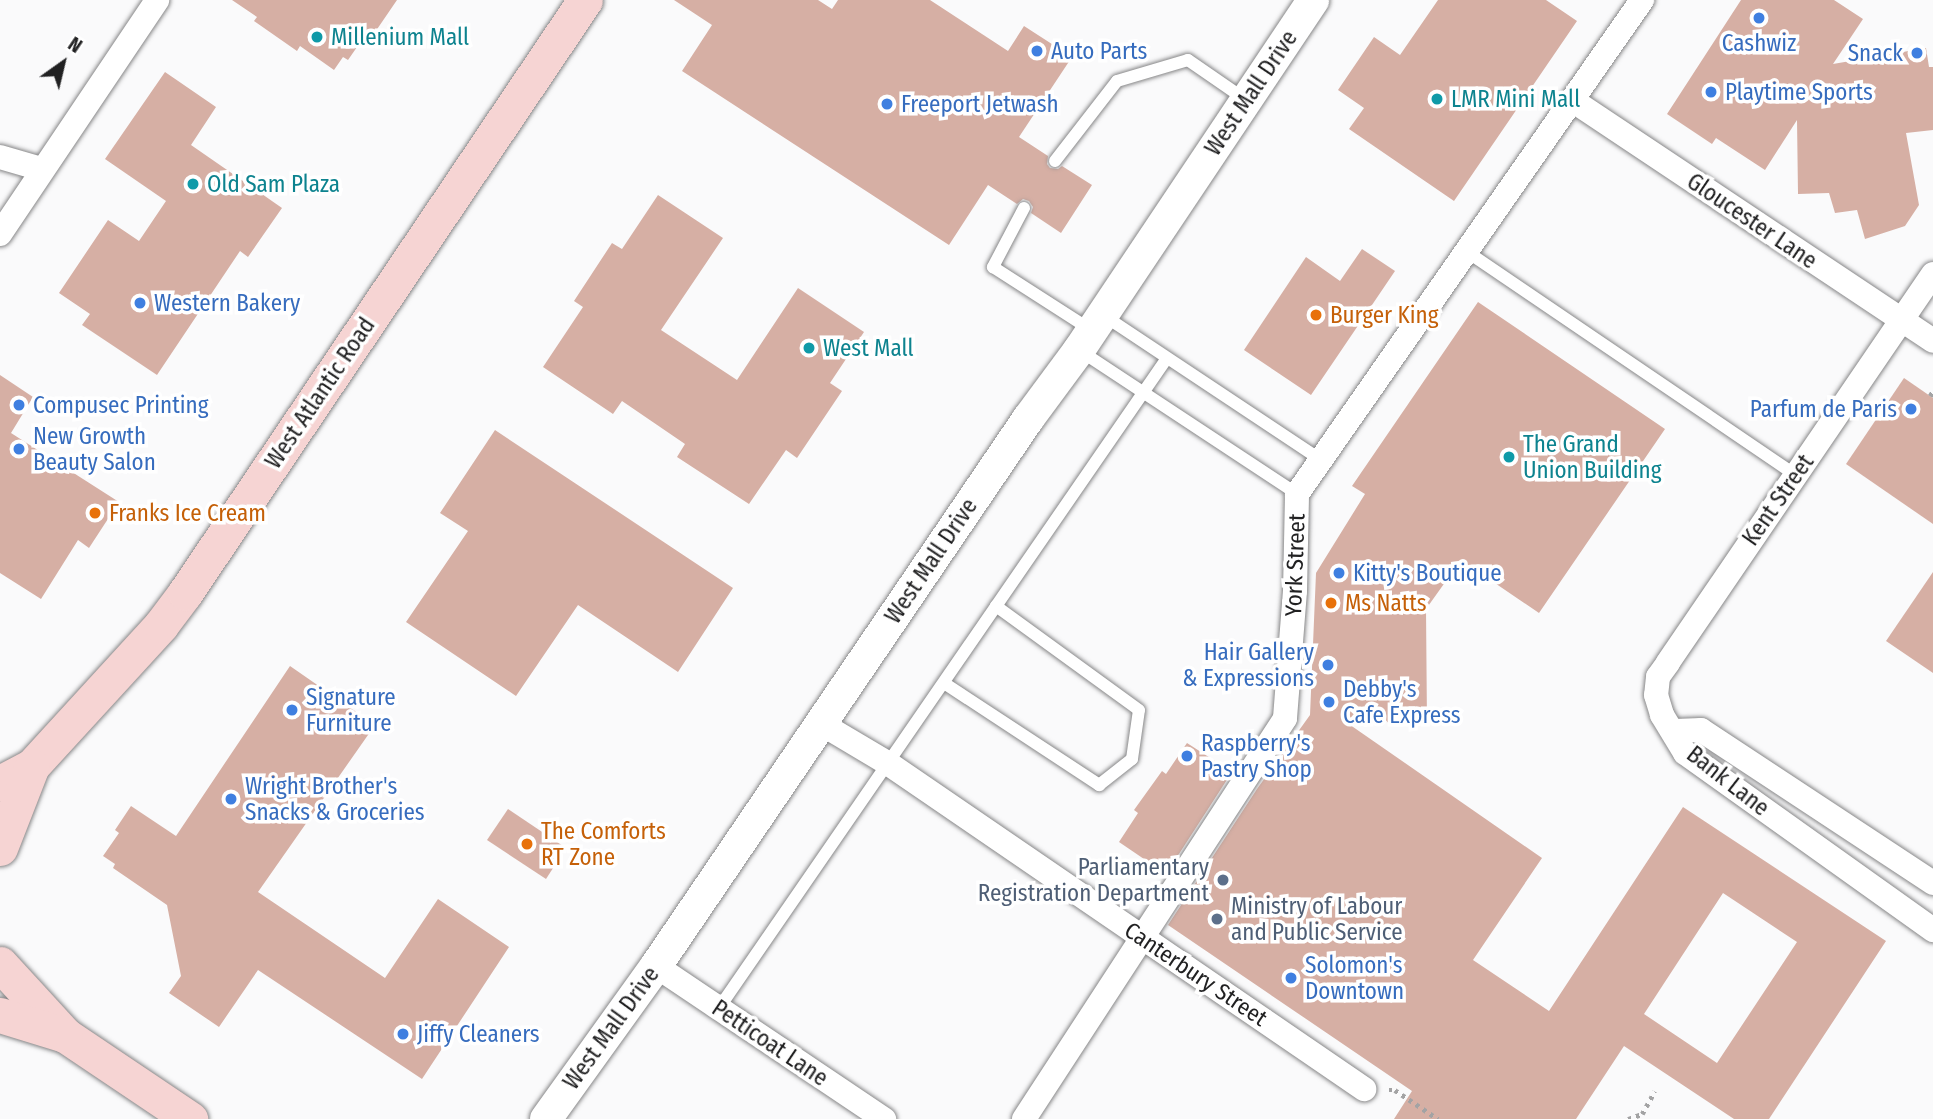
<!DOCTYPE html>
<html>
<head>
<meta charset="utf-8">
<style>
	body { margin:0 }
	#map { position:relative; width:1933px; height:1119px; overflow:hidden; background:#fafafb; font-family:"Fira Sans Condensed",sans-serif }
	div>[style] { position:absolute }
	.building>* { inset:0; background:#d6afa4 }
	.path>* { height:4.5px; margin-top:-2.25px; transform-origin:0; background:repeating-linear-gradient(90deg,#a3a3a4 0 3.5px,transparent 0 8.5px) }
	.roads { filter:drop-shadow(0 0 2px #878788) drop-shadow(0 0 2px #878788) }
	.service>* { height:12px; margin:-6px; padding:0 6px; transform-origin:6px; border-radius:6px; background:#fff }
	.minor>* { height:24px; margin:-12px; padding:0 12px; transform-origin:12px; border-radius:12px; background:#fff }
	.tertiary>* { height:32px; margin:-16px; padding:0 16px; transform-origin:16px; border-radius:16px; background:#fff }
	.secondary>* { height:35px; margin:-17.5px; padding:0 17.5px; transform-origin:17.5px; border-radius:17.5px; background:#f6d4d3 }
	.dots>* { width:19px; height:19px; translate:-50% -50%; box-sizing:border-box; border:4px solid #fff; border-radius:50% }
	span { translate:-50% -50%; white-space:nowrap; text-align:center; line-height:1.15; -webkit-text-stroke:7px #fff; paint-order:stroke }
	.culture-label { font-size:23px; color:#0d838f }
	.left { translate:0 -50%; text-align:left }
	.shop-label { font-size:23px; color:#366cbe }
	.right { translate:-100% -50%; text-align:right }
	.street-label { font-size:23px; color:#212122 }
	.food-label { font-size:23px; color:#c56008 }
	.service-label { font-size:23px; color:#4e5e75 }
	.north { position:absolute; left:28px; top:28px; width:70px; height:70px; -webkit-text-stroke:5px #fff; paint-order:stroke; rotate:34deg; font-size:19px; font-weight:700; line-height:28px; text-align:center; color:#212122 }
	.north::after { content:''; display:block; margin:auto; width:24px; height:32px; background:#212122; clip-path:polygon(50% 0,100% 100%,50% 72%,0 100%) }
</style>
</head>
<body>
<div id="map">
	<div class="building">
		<i style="clip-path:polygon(232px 0,397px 0,369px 41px,364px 37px,348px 60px,343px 57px,334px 70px,300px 46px,297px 51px,254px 21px,257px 17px)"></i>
		<i style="clip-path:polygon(674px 0,818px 0,832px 9px,838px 0,930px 0,1008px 51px,1024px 26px,1072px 57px,1019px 137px,1048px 156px,1047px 164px,1050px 168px,1058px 169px,1062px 166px,1092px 185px,1061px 233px,1031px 213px,1033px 207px,1029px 201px,1023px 199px,1017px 204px,988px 185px,949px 245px,682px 71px,712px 25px)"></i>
		<i style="clip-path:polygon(1438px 0,1546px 0,1577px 21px,1454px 201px,1349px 129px,1364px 108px,1338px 90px,1374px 37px,1400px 55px)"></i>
		<i style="clip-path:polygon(1741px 0,1834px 0,1863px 19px,1833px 64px,1926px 48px,1929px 67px,1933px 67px,1933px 130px,1906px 133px,1919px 205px,1905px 226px,1865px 239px,1857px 210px,1835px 213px,1829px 193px,1798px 194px,1797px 120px,1765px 170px,1716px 138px,1712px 144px,1667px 114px)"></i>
		<i style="clip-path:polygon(165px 72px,216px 107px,191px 145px,282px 208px,248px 257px,240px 251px,157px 375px,82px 325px,90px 314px,59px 293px,108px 220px,139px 241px,166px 201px,105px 159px)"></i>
		<i style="clip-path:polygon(658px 195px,723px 238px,661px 330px,737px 380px,798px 288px,864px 332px,830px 383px,842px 391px,797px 458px,786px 450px,749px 504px,677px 457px,685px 444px,622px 401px,613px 414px,543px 367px,583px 307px,574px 301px,612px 243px,622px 249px)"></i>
		<i style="clip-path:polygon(1362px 249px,1395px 271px,1311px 395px,1244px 350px,1306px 257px,1340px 281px)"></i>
		<i style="clip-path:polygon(evenodd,1478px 302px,1665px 429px,1539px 613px,1461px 560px,1426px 609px,1427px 724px,1343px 720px,1542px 858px,1473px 960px,1549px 1011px,1683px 807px,1886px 941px,1769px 1119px,1734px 1119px,1624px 1046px,1576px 1119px,1394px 1119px,1412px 1091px,1168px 925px,1257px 789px,1310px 715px,1316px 573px,1365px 494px,1352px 486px,1478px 302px,1723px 893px,1797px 942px,1717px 1063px,1644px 1014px,1723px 893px)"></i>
		<i style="clip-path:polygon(0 375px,33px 397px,11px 433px,119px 502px,89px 548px,78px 540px,41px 599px,0 573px)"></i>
		<i style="clip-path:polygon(1904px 378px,1933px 398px,1933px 524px,1846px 464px)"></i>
		<i style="clip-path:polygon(495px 430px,733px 588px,678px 672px,578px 605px,516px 696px,406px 622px,468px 531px,440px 513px)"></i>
		<i style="clip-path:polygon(1933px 572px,1933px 673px,1886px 641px)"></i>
		<i style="clip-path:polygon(290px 666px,375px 725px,258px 892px,385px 978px,438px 899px,509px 947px,422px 1079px,258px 970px,219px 1027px,169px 993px,181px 976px,167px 905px,113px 868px,115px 864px,103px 856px,119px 833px,115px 830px,131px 806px,176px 836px)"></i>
		<i style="clip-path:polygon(1187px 743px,1232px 772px,1166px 874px,1119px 842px,1138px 813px,1134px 810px,1162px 771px,1166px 774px)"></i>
		<i style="clip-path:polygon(508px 809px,566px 848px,546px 879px,487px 840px)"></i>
	</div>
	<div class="path">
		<i style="left:1930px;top:396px;width:6px;rotate:-59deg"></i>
		<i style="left:1389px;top:1090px;width:6px"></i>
		<i style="left:1395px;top:1090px;width:52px;rotate:34deg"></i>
		<i style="left:1628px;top:1119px;width:15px;rotate:-20deg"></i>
		<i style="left:1642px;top:1114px;width:26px;rotate:-61deg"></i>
	</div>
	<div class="roads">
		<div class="service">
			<i style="left:1055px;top:161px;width:101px;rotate:-52.2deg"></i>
			<i style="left:1117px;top:81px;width:74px;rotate:-16.5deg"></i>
			<i style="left:1188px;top:60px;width:70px;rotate:34.6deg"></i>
			<i style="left:1024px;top:208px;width:67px;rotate:117.7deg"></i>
			<i style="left:993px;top:267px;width:117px;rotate:32.7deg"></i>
			<i style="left:1466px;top:251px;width:398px;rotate:34.2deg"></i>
			<i style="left:1103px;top:315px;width:260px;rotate:33.6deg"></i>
			<i style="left:1079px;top:350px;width:261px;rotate:33.4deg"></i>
			<i style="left:944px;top:683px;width:186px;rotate:33.3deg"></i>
			<i style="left:1099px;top:785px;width:42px;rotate:-38.2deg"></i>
			<i style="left:1132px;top:759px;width:49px;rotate:-81.9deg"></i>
			<i style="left:1139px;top:710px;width:177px;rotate:-144deg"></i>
			<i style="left:719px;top:1008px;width:789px;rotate:-55.42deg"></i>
		</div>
		<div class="minor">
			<i style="left:1572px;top:100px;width:434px;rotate:33.7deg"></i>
			<i style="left:0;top:157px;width:43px;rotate:16.3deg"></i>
			<i style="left:0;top:234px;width:282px;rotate:-56.1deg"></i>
			<i style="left:1933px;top:274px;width:471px;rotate:124.3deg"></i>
			<i style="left:1668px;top:663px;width:17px;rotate:126deg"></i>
			<i style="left:1658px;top:677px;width:18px;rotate:96deg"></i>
			<i style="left:1656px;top:695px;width:21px;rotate:73deg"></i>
			<i style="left:1662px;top:715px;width:44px;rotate:58.8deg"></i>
			<i style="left:1685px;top:753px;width:305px;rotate:35.5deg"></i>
			<i style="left:820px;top:723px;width:80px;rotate:30.7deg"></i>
			<i style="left:889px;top:764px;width:576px;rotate:34.38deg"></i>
			<i style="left:1675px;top:731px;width:26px;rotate:-2deg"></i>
			<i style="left:1701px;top:730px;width:278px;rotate:33.4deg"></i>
			<i style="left:656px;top:966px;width:275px;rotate:33.9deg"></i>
			<i style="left:1024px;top:1119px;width:478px;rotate:-56.9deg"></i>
			<i style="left:1285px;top:718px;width:127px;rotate:-85.5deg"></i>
			<i style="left:1295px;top:591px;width:97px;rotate:-88.8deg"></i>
			<i style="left:1297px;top:494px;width:603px;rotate:-55.07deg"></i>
		</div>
		<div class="tertiary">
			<i style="left:546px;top:1119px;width:188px;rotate:-54.3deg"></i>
			<i style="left:656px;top:966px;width:662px;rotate:-55.78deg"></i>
			<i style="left:1028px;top:419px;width:86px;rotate:-53.5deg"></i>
			<i style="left:1079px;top:350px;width:421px;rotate:-56.2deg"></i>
		</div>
		<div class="secondary">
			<i style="left:0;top:783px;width:36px;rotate:-28deg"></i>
			<i style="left:32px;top:766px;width:191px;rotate:-47.5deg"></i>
			<i style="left:161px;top:625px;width:40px;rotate:-53deg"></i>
			<i style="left:185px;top:593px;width:715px;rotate:-56deg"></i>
			<i style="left:0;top:848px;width:88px;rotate:-68.7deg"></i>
			<i style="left:0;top:964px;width:96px;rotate:47.5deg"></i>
			<i style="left:65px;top:1035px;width:151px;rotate:33.9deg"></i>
			<i style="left:0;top:1015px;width:68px;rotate:17.1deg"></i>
		</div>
	</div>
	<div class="dots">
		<i style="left:1759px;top:18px;background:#3f7fe0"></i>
		<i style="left:317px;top:37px;background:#0f9aa8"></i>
		<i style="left:1037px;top:51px;background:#3f7fe0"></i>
		<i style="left:1917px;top:53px;background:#3f7fe0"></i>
		<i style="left:1711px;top:92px;background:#3f7fe0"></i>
		<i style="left:1437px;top:99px;background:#0f9aa8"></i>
		<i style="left:887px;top:104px;background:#3f7fe0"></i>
		<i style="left:193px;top:184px;background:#0f9aa8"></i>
		<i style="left:140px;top:303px;background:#3f7fe0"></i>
		<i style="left:1316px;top:315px;background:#e8710a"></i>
		<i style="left:809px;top:348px;background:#0f9aa8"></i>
		<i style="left:19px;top:405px;background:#3f7fe0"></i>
		<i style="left:1911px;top:409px;background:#3f7fe0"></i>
		<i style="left:19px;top:449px;background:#3f7fe0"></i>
		<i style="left:1509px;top:457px;background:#0f9aa8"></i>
		<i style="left:95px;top:513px;background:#e8710a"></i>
		<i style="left:1339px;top:573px;background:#3f7fe0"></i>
		<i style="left:1331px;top:603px;background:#e8710a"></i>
		<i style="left:1328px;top:665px;background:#3f7fe0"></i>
		<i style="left:1329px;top:702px;background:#3f7fe0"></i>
		<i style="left:292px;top:710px;background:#3f7fe0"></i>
		<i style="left:1187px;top:756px;background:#3f7fe0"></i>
		<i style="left:231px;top:799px;background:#3f7fe0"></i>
		<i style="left:527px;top:844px;background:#e8710a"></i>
		<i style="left:1223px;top:880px;background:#5c6f8a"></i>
		<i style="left:1217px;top:919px;background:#5c6f8a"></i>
		<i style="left:1291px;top:978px;background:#3f7fe0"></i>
		<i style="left:403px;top:1034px;background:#3f7fe0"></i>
	</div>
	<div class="culture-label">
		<span class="left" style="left:331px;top:37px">Millenium Mall</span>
		<span class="left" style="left:1451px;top:99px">LMR Mini Mall</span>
		<span class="left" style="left:207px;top:184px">Old Sam Plaza</span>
		<span class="left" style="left:823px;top:348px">West Mall</span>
		<span class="left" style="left:1523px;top:457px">The Grand<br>Union Building</span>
	</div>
	<div class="shop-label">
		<span style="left:1759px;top:43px">Cashwiz</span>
		<span class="left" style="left:1051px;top:51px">Auto Parts</span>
		<span class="right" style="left:1903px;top:53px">Snack</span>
		<span class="left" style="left:1725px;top:92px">Playtime Sports</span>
		<span class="left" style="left:901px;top:104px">Freeport Jetwash</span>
		<span class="left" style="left:154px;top:303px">Western Bakery</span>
		<span class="left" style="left:33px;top:405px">Compusec Printing</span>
		<span class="right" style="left:1897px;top:409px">Parfum de Paris</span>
		<span class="left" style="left:33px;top:449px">New Growth<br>Beauty Salon</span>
		<span class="left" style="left:1353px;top:573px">Kitty's Boutique</span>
		<span class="right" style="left:1314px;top:665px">Hair Gallery<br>&amp; Expressions</span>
		<span class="left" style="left:1343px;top:702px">Debby's<br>Cafe Express</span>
		<span class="left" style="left:306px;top:710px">Signature<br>Furniture</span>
		<span class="left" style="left:1201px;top:756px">Raspberry's<br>Pastry Shop</span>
		<span class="left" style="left:245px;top:799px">Wright Brother's<br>Snacks &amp; Groceries</span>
		<span class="left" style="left:1305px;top:978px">Solomon's<br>Downtown</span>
		<span class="left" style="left:417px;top:1034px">Jiffy Cleaners</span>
	</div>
	<div class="street-label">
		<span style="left:1251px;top:93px;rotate:-56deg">West Mall Drive</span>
		<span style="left:1752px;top:221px;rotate:34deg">Gloucester Lane</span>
		<span style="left:320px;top:393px;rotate:-56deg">West Atlantic Road</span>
		<span style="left:1778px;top:500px;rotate:-55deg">Kent Street</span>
		<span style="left:931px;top:561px;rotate:-56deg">West Mall Drive</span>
		<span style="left:1295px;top:565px;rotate:-88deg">York Street</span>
		<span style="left:1728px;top:781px;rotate:38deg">Bank Lane</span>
		<span style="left:1196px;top:974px;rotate:34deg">Canterbury Street</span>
		<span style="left:611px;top:1028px;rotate:-54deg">West Mall Drive</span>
		<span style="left:770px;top:1043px;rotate:34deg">Petticoat Lane</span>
	</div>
	<div class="food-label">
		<span class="left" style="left:1330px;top:315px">Burger King</span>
		<span class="left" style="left:109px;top:513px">Franks Ice Cream</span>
		<span class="left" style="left:1345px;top:603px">Ms Natts</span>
		<span class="left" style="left:541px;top:844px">The Comforts<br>RT Zone</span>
	</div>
	<div class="service-label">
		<span class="right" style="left:1209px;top:880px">Parliamentary<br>Registration Department</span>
		<span class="left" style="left:1231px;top:919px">Ministry of Labour<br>and Public Service</span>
	</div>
	<div class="north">N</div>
</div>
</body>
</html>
